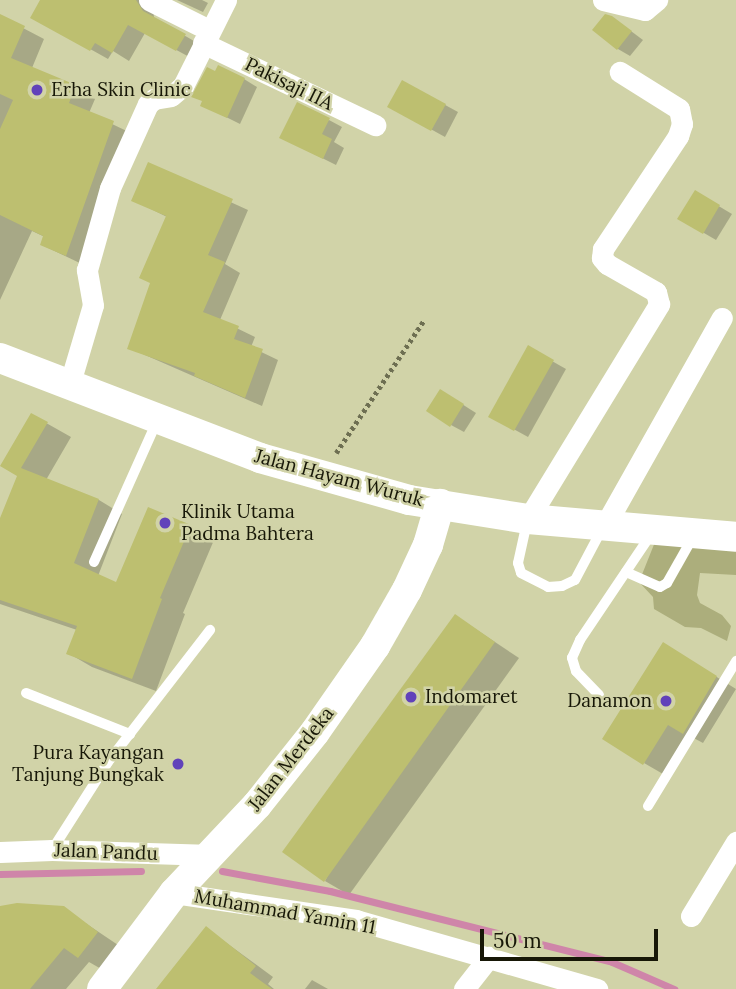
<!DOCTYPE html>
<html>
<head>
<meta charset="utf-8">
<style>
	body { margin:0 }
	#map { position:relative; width:736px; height:989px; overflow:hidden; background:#d1d3a8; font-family:Lora,serif }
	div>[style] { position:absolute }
	.green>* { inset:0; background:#acae7c }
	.shadow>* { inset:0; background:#0003 }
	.stream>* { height:7px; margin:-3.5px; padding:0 3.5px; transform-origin:3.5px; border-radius:3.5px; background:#cf85a9 }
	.building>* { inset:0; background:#bdbf70 }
	.path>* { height:4.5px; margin-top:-2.25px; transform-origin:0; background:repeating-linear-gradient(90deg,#6e6f52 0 3.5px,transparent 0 7px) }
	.lane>* { height:10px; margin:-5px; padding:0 5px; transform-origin:5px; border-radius:5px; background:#fff }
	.street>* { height:21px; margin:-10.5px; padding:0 10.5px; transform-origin:10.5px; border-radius:10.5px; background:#fff }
	.secondary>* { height:30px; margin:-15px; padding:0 15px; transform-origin:15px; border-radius:15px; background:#fff }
	.dots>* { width:19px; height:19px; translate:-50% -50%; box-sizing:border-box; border:4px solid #d1d3a8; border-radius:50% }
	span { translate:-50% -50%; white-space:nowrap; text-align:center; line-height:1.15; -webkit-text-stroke:5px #d1d3a8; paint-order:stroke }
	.street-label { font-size:19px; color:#171707 }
	.poi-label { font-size:19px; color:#171707 }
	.left { translate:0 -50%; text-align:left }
	.right { translate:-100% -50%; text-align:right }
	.scale { position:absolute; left:480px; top:929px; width:178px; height:32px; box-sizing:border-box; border:4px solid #171707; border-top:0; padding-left:9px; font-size:21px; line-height:24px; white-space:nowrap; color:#171707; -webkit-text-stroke:5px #d1d3a8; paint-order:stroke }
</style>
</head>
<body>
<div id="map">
	<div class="green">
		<i style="clip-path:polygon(655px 542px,736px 542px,736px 575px,700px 573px,697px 595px,700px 603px,722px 615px,731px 626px,727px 641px,701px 628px,685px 627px,654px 609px,653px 597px,639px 582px)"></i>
	</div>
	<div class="shadow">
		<i style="clip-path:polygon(48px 0,159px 0,153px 4px,154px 18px,201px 45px,193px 59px,145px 33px,129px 61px,113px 51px,108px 59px,33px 17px)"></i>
		<i style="clip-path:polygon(177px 0,202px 0,208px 3px,203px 12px)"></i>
		<i style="clip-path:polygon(0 16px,44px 39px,32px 68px,95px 99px,89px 113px,133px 134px,86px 266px,42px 245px,45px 237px,32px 231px,0 300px)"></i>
		<i style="clip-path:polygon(612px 17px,643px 40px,630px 56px,618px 49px)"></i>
		<i style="clip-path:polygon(244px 79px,257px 87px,240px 124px,202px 105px)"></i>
		<i style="clip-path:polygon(403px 82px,458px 112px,445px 137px,389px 106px)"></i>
		<i style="clip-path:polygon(329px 120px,342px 127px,334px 142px,344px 148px,336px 165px,294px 144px)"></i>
		<i style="clip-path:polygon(149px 165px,248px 210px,225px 264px,240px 273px,220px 320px,255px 337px,251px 347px,278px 360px,262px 406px,129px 348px,152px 284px,167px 217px,133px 200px)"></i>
		<i style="clip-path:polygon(695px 192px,732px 214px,716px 240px,680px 219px)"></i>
		<i style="clip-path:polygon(529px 348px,566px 369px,528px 437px,490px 416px)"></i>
		<i style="clip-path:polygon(454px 399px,476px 413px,464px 432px,451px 425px)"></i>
		<i style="clip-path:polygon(32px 415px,71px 437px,46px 480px,99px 500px,122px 514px,98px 576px,117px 584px,149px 510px,214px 540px,183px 613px,185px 614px,156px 691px,92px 667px,68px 653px,77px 630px,0 604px,0 523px,18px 476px)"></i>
		<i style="clip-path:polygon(456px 616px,519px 658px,349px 895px,325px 881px)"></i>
		<i style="clip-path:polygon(683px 656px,736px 689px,703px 743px,688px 735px,663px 774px,644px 763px)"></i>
		<i style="clip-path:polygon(0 908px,63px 908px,121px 947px,103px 970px,89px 962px,66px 989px,0 989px)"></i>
		<i style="clip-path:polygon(206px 928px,273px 977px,268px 984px,274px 989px,158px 989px)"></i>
		<i style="clip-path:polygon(312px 980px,328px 989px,305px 989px)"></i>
	</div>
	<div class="stream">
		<i style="left:222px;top:871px;width:110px;rotate:10.5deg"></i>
		<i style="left:330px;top:891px;width:291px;rotate:14.1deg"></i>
		<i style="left:612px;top:962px;width:68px;rotate:23.5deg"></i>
		<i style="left:0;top:874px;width:141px;rotate:-1.2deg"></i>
	</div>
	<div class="building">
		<i style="clip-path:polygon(40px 0,136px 0,143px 11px,186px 34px,176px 51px,128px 25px,112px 53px,95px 43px,90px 51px,30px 18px)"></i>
		<i style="clip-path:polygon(0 14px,25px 26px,11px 58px,76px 85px,69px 103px,114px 121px,66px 256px,40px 245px,43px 236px,0 215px,0 129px,13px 100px,0 94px)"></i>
		<i style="clip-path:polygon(605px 14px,612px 16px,632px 31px,617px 50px,592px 30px)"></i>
		<i style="clip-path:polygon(218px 65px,245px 78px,227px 118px,200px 106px,202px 101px,191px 97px,207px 67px,215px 71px)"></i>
		<i style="clip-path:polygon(402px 80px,446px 104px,431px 131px,387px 107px)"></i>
		<i style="clip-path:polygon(297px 102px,330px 118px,322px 134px,332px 139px,323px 159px,279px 138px)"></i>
		<i style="clip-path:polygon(148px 162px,233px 199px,208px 255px,225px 262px,203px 312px,239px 326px,234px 339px,263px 349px,245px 398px,194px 376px,195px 373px,127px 349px,150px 283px,139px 278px,166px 216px,131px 201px)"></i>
		<i style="clip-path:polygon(695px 190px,720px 205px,703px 234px,677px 219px)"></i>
		<i style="clip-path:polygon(528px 345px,554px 360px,514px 431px,488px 417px)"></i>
		<i style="clip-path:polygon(440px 389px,464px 404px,450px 427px,426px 411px)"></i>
		<i style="clip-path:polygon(31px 413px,48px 422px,21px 468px,99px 499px,74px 563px,116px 582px,148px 507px,191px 525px,160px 598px,162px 599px,132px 679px,66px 654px,77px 626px,0 600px,0 518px,17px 476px,0 466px)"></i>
		<i style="clip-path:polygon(455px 614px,495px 642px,324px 882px,282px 852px)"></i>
		<i style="clip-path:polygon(663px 642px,717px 676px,683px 734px,668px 725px,643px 765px,602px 739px)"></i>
		<i style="clip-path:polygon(17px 903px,64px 906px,98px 932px,78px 958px,64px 948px,30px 989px,0 989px,0 906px)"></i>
		<i style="clip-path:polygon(206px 926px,256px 966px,250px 973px,272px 989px,156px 989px)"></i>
	</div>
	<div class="path">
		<i style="left:336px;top:453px;width:159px;rotate:-56.5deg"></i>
	</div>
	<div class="lane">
		<i style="left:527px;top:522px;width:42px;rotate:102.4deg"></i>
		<i style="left:518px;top:563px;width:10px;rotate:73deg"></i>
		<i style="left:521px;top:573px;width:30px;rotate:27deg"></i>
		<i style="left:548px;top:587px;width:14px;rotate:-4deg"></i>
		<i style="left:562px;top:586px;width:14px;rotate:-25deg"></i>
		<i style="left:575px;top:580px;width:58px;rotate:-62.1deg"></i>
		<i style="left:94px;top:562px;width:154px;rotate:-65.9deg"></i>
		<i style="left:626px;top:572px;width:37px;rotate:24deg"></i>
		<i style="left:660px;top:587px;width:8px;rotate:-30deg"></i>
		<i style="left:667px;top:583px;width:53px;rotate:-60.5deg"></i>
		<i style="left:26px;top:693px;width:112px;rotate:21.5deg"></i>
		<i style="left:599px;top:695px;width:33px;rotate:-134deg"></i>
		<i style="left:576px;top:671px;width:14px;rotate:-107deg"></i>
		<i style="left:572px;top:658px;width:20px;rotate:-66deg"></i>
		<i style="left:580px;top:640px;width:129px;rotate:-56.1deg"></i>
		<i style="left:648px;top:806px;width:170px;rotate:-58.7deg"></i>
		<i style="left:52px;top:850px;width:104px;rotate:-57.5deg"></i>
		<i style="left:108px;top:762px;width:167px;rotate:-52.3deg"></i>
	</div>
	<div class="street">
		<i style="left:149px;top:0;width:67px;rotate:26.6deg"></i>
		<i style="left:603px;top:0;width:43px;rotate:13.4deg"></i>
		<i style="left:645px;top:10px;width:16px;rotate:-40deg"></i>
		<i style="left:203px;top:43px;width:191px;rotate:25.5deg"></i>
		<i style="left:69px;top:386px;width:84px;rotate:-73.5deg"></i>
		<i style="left:93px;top:305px;width:36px;rotate:-100deg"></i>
		<i style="left:87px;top:270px;width:85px;rotate:-74.3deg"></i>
		<i style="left:110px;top:188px;width:92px;rotate:-65.7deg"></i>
		<i style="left:148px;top:104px;width:8px;rotate:-40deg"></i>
		<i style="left:154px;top:99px;width:17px;rotate:-10deg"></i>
		<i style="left:171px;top:96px;width:16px;rotate:-40deg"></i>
		<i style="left:183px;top:86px;width:96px;rotate:-63.4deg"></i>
		<i style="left:528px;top:519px;width:252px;rotate:-58.6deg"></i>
		<i style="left:659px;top:304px;width:12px;rotate:-104deg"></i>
		<i style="left:656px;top:292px;width:56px;rotate:-150.3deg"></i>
		<i style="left:607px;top:264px;width:8px;rotate:-130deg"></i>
		<i style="left:602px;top:258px;width:9px;rotate:-84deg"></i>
		<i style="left:603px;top:249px;width:136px;rotate:-56.4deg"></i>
		<i style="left:678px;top:136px;width:13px;rotate:-72deg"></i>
		<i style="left:682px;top:124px;width:15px;rotate:-101deg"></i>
		<i style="left:679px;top:109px;width:70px;rotate:-147.9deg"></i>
		<i style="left:604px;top:527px;width:240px;rotate:-60.6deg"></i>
		<i style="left:0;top:852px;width:52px;rotate:-2.2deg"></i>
		<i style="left:52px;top:850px;width:160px;rotate:1.8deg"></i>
		<i style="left:174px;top:893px;width:184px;rotate:8.4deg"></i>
		<i style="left:356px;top:920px;width:251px;rotate:16deg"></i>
		<i style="left:691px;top:916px;width:87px;rotate:-58.7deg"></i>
		<i style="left:464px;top:989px;width:41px;rotate:-52deg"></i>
	</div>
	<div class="secondary">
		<i style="left:0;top:358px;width:279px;rotate:21deg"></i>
		<i style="left:260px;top:458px;width:155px;rotate:15.7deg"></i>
		<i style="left:409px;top:500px;width:121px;rotate:9.1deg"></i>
		<i style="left:528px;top:519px;width:209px;rotate:4.9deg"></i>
		<i style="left:102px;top:989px;width:120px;rotate:-53.1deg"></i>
		<i style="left:174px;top:893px;width:121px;rotate:-46.7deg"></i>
		<i style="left:257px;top:805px;width:93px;rotate:-51.5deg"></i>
		<i style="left:315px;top:732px;width:105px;rotate:-55.1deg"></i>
		<i style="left:375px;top:646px;width:64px;rotate:-60.3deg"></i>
		<i style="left:407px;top:590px;width:50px;rotate:-65deg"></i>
		<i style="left:428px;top:545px;width:43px;rotate:-73.7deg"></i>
	</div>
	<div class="dots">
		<i style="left:37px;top:90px;background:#6142ba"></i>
		<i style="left:165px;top:523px;background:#6142ba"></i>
		<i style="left:411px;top:697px;background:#6142ba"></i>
		<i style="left:666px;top:701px;background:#6142ba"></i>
		<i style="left:178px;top:764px;background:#6142ba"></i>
	</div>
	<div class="street-label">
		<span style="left:289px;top:84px;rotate:26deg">Pakisaji IIA</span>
		<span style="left:339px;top:478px;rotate:15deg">Jalan Hayam Wuruk</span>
		<span style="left:291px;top:759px;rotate:-52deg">Jalan Merdeka</span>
		<span style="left:106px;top:852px;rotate:2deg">Jalan Pandu</span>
		<span style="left:285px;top:912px;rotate:10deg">Muhammad Yamin 11</span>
	</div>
	<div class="poi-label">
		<span class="left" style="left:51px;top:90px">Erha Skin Clinic</span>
		<span class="left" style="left:181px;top:523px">Klinik Utama<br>Padma Bahtera</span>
		<span class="left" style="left:425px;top:697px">Indomaret</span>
		<span class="right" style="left:652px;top:701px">Danamon</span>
		<span class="right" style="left:164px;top:764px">Pura Kayangan<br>Tanjung Bungkak</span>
	</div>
	<div class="scale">50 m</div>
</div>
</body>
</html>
